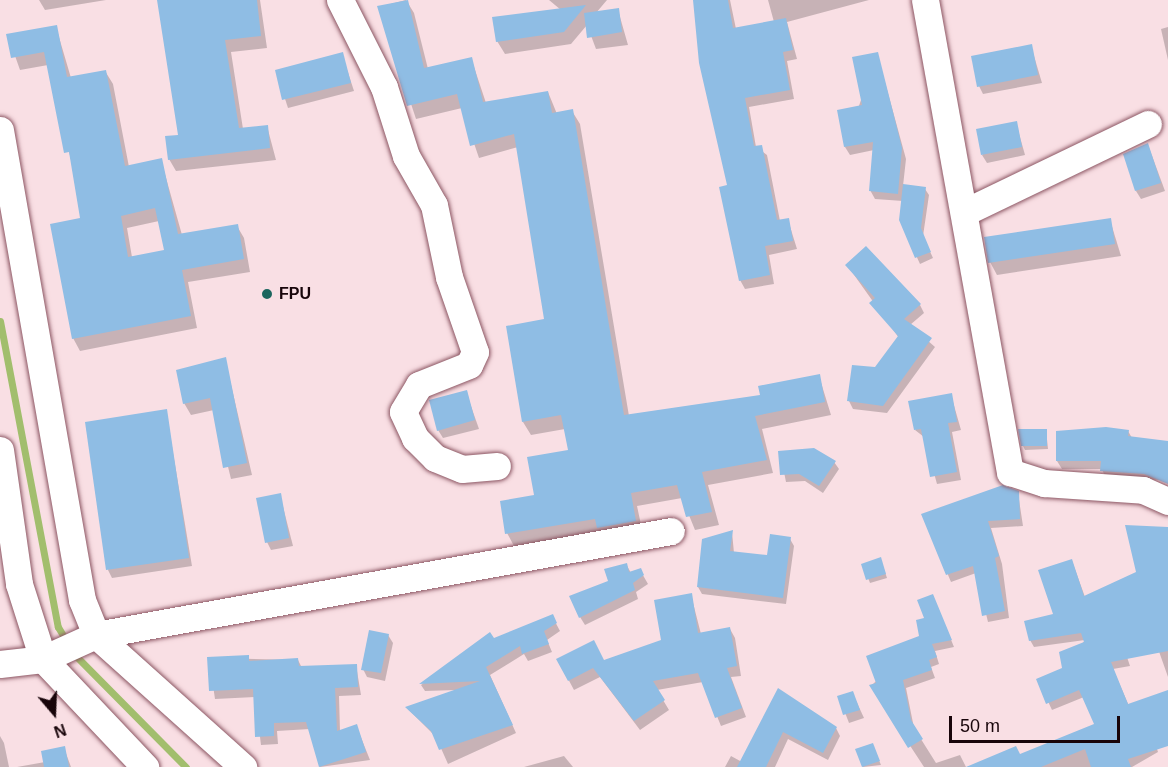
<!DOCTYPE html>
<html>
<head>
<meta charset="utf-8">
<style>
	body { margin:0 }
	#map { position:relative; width:1168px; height:767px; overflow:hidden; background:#f9dfe4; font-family:Helvetica,sans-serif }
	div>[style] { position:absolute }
	.shadow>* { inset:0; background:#0003 }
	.stream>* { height:7px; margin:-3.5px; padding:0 3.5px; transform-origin:3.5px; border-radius:3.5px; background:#a2be6d }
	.building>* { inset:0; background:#8fbde4 }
	.roads { filter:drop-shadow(0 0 2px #8c5663) drop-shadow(0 0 2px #8c5663) }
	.minor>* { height:27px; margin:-13.5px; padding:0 13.5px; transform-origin:13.5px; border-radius:13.5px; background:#fff }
	.dots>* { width:16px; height:16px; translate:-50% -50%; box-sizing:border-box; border:3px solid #f9dfe4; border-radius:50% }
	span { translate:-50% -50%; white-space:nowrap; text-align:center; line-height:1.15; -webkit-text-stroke:6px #f9dfe4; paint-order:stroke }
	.poi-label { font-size:16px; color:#18050a; font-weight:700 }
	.left { translate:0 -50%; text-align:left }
	.north { position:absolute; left:24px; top:683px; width:60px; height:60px; -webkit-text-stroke:4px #f9dfe4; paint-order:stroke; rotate:161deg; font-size:16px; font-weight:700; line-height:24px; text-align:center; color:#18050a }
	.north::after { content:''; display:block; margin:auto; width:21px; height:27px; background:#18050a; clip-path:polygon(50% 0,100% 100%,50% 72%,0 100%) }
	.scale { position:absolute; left:949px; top:716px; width:171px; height:27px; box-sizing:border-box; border:3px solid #18050a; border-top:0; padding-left:8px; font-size:18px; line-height:21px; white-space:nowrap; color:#18050a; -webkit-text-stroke:4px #f9dfe4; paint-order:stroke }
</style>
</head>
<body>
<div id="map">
	<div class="shadow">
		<i style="clip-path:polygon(39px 0,106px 0,45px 10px)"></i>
		<i style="clip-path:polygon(159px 0,260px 0,267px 48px,231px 52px,243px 129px,267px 126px,276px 160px,176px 171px,169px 159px,180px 136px)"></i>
		<i style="clip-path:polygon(406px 0,414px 13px,428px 69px,471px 58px,486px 103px,548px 92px,557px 114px,572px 111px,580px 124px,629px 416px,761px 396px,819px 376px,831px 415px,762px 429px,773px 473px,708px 485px,719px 525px,695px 530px,682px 498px,637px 506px,643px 534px,514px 546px,507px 533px,570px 452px,565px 429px,531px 435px,523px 422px,546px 321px,518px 147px,479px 158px,462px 108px,416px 119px,379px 7px)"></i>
		<i style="clip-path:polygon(549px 0,607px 0,596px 13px,618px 10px,628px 45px,596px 49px,587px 25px,571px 44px,505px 54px,497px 41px,561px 10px)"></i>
		<i style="clip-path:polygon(694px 0,730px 0,736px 29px,774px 22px,768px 0,869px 0,787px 22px,797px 59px,787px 61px,794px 99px,749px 107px,756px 147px,767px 155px,780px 221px,788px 220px,797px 249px,769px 255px,774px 284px,745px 289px,740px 280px,729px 186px)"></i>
		<i style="clip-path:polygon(evenodd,56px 27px,71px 78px,105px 71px,113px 84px,129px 167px,161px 160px,182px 235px,237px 226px,244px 238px,250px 272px,188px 282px,197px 328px,80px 351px,73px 338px,82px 219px,72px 164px,48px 65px,20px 70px,8px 36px,56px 27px,159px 221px,165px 251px,132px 257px,127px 228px,159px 221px)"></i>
		<i style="clip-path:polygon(1168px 27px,1168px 60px,1161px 29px)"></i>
		<i style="clip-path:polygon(1031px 46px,1042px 83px,983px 94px,979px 86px)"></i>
		<i style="clip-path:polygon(877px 53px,906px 159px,903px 186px,925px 189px,929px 195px,923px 236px,933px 258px,920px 264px,900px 220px,903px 201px,875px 199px,870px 190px,874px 150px,850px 155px,845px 147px)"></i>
		<i style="clip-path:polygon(342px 54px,354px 91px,288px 108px,276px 71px)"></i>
		<i style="clip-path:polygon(1016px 123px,1025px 155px,987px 163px,982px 155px)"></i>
		<i style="clip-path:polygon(1148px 145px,1165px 191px,1141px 199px,1136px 191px)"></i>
		<i style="clip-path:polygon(1110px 220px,1121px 256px,997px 275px,990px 262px)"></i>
		<i style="clip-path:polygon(866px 248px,920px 305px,924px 313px,910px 325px,935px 347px,887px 413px,853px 409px,849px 401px,899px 338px,847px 265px)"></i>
		<i style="clip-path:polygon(225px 359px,252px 475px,231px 479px,214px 410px,191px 415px,184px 403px)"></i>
		<i style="clip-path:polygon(466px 392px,479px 429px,443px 438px,438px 430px)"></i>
		<i style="clip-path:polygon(951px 395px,961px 430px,952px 432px,961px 480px,937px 484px,924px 437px,915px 430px)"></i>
		<i style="clip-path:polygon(166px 411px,192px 566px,112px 578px,108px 570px)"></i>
		<i style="clip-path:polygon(1046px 430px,1048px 449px,1025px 450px,1023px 446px)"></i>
		<i style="clip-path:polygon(1128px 431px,1132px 438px,1168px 442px,1168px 480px,1106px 479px,1102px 469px,1062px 469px,1057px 461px)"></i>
		<i style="clip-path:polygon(780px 452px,834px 462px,839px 469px,823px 493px,805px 481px,786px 482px)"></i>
		<i style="clip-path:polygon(1018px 493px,1023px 526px,991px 528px,1002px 564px,1009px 618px,988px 622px,976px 573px,951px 582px,923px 515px)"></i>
		<i style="clip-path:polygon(280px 495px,293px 546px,271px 550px,267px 542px)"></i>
		<i style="clip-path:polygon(1168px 528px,1168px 677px,1150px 626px,1120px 636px,1130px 666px,1113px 669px,1129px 706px,1144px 709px,1158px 752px,1132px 767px,969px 767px,1020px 756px,1096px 725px,1084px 697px,1052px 710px,1038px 680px,1063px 669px,1085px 640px,1034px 647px,1030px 640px,1055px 615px,1072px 561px,1085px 597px,1138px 573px)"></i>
		<i style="clip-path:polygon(732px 532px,734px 553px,768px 557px,790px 539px,794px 546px,786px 604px,702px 594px,698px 587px)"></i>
		<i style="clip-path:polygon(882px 563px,887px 578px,870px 583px,863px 565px)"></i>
		<i style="clip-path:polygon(626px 564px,631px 573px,640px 570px,648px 584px,636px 592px,638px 599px,585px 625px,580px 617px)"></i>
		<i style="clip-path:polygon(691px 595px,701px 634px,730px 629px,735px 638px,741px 676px,731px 677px,746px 717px,721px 726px,703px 682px,657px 690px,669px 710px,640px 730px,600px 677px,574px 690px,558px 660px,603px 661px,662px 641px)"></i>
		<i style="clip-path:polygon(936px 603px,954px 647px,935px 651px,939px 664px,931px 667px,935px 678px,906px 688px,914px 728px,936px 763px,960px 755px,966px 767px,924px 767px,871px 686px,921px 637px)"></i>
		<i style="clip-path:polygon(552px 616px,560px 631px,547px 640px,552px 652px,528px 661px,524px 654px,490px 675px,516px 733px,448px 764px,436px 737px,407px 708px,456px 690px,425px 691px,421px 685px,490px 634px,494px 640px)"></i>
		<i style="clip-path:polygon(388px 635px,393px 643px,385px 681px,367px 677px,363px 669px)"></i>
		<i style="clip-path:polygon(209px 658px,298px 660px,302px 668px,356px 665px,361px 695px,339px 696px,340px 731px,356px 725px,370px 760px,320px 767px,310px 729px,277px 731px,278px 744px,261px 745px,255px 697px,215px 699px)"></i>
		<i style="clip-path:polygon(779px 690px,836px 728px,840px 736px,828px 760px,788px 739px,775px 767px,725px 767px,731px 756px,742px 762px)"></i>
		<i style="clip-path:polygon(852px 692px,864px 718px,849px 723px,839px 697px)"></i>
		<i style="clip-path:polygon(0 736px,4px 743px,9px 767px,0 767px)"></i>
		<i style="clip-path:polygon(64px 748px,71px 767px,17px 767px,45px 762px)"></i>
		<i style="clip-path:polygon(874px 748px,881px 765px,863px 767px,857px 750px)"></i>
		<i style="clip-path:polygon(564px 756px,573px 767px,524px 767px)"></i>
	</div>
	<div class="stream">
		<i style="left:0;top:321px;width:311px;rotate:79.3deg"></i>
		<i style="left:58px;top:627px;width:17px;rotate:59deg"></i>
		<i style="left:72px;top:652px;width:162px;rotate:45.3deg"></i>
	</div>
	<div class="building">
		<i style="clip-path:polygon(157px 0,257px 0,261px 36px,225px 40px,239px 128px,268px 125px,270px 148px,168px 160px,165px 136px,178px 135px)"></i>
		<i style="clip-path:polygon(408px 0,424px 68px,472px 57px,483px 102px,548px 91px,552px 113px,573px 109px,624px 415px,760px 395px,758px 386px,820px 374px,825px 402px,755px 416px,767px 460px,702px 472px,712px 512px,686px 517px,677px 485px,631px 493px,636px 521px,597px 528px,595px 519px,505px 534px,500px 501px,534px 495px,527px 457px,568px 450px,561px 415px,522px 422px,506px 326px,544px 319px,514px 134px,470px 146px,457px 94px,407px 106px,377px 6px)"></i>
		<i style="clip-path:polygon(693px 0,728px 0,733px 28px,786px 18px,793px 50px,783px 52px,790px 90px,745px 98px,754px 146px,762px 145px,777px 220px,789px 218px,793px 241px,765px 246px,770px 275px,739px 281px,719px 187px,727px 185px,699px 63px)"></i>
		<i style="clip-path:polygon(586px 5px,564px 32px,496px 42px,492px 17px)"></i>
		<i style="clip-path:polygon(619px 8px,622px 32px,587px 38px,584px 13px)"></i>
		<i style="clip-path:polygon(evenodd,57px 25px,67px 77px,106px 70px,125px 166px,162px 158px,178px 234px,238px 224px,244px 259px,182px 270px,191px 316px,72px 339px,50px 224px,80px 218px,69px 152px,64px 153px,44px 52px,11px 58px,6px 34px,57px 25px,155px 208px,164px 250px,128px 257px,121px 216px,155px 208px)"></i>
		<i style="clip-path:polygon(1032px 44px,1038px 75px,977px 87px,971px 56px)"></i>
		<i style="clip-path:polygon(343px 52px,351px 83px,282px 100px,275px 70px)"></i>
		<i style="clip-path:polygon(878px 52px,902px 148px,898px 194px,869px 191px,873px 142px,844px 147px,837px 110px,862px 105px,852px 57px)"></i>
		<i style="clip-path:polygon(1017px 121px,1022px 147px,981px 155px,976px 129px)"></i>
		<i style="clip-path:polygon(1148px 143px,1161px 183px,1135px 191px,1123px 154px)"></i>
		<i style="clip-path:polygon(903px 184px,926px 187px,921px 228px,931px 252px,915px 258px,899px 220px)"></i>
		<i style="clip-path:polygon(1111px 218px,1115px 244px,988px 263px,984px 237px)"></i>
		<i style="clip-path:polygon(866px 246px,921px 304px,904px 319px,932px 338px,883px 406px,847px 401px,852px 365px,875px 367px,898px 336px,869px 303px,875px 298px,845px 265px)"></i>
		<i style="clip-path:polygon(226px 357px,247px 463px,223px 468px,210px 398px,183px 404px,176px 370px)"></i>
		<i style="clip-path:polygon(467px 390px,475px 420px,437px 431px,429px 400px)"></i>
		<i style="clip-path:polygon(952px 393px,957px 422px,948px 423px,957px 472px,930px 477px,921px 429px,914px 430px,908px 401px)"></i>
		<i style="clip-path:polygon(167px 409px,189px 558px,106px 570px,85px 422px)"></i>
		<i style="clip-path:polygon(1106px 427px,1129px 430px,1128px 436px,1168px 441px,1168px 484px,1144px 474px,1100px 471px,1101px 461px,1056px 461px,1056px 431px)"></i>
		<i style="clip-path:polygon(1018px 429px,1047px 429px,1047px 446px,1021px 446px)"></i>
		<i style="clip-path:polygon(814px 448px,836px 461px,819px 486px,799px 474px,780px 475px,778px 451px)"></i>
		<i style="clip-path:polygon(1003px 485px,1019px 491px,1020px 519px,988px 521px,999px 556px,995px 558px,1005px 611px,982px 616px,973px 566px,946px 575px,921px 514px)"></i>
		<i style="clip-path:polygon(281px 493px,289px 538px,265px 543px,256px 498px)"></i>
		<i style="clip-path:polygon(1125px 525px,1168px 527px,1168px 651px,1111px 662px,1128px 704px,1168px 690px,1168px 746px,1128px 759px,1131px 767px,1091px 767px,1085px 749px,1041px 767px,966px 767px,1016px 746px,1020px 754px,1094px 724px,1079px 690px,1046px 704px,1036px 679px,1062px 668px,1059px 652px,1084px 642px,1081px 633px,1029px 641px,1024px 621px,1053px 614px,1038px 570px,1072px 559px,1084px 596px,1136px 572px)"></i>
		<i style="clip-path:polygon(733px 530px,730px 551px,767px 555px,770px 534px,791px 537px,783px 598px,697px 587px,702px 539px)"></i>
		<i style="clip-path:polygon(881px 557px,886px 574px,866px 580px,861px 564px)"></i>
		<i style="clip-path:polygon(627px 563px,629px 572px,641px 568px,644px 575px,633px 583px,635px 590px,579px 618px,569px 596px,608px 581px,604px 569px)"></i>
		<i style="clip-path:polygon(692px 593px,698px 633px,730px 627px,737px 666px,727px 668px,742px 708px,715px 718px,698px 673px,653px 681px,665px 700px,634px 721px,593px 668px,568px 681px,556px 659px,594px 640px,604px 660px,661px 640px,654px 600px)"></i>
		<i style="clip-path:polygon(933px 594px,952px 640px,932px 644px,937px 657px,929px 660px,932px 670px,903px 680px,911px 720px,923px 739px,908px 748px,869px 685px,876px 683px,866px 656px,919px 636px,916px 620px,924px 618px,917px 600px)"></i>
		<i style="clip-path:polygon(553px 614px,557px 623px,544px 631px,549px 644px,522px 654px,520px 646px,486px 667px,513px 725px,439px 750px,431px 731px,405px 707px,480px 681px,419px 684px,490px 632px,494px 638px)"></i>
		<i style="clip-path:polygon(369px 630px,389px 634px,381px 673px,361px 670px)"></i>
		<i style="clip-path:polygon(249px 655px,249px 661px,298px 658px,299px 666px,357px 664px,358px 687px,335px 688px,337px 731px,357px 724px,366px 752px,319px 767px,306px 722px,274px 723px,274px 736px,255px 737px,253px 689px,209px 691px,207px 657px)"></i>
		<i style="clip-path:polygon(778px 688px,837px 727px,823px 753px,783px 732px,766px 767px,737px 767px)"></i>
		<i style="clip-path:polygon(853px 691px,860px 710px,843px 715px,837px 696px)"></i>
		<i style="clip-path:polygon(873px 743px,880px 761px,862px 767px,855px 749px)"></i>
		<i style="clip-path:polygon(65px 746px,69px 767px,44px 767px,41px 751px)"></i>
	</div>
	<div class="roads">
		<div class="minor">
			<i style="left:340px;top:0;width:97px;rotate:63.2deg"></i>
			<i style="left:384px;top:87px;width:72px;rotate:72.3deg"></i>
			<i style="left:406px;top:156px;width:56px;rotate:60.3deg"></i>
			<i style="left:434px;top:205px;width:74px;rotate:78.2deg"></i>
			<i style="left:449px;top:277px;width:79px;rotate:70.9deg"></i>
			<i style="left:475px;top:352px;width:14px;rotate:115deg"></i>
			<i style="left:469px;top:365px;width:54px;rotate:158.2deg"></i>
			<i style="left:419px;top:385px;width:31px;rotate:121deg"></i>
			<i style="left:403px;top:412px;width:29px;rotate:65deg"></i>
			<i style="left:415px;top:438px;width:28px;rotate:45deg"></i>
			<i style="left:435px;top:458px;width:29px;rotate:22deg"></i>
			<i style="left:462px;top:469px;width:35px;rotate:-5deg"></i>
			<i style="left:925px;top:0;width:480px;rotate:79.8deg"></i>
			<i style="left:1010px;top:472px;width:36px;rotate:18deg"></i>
			<i style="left:1044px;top:483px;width:99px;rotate:4deg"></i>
			<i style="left:1143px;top:490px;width:27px;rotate:24deg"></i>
			<i style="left:0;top:130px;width:477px;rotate:80.1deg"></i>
			<i style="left:82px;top:600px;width:38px;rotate:68deg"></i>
			<i style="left:96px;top:635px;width:198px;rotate:41.9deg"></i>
			<i style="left:965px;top:212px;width:203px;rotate:-25.7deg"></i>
			<i style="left:0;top:450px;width:135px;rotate:81.9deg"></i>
			<i style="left:19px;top:584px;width:79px;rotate:72.3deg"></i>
			<i style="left:43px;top:659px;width:149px;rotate:46.6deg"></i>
			<i style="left:0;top:664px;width:43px;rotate:-6.6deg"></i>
			<i style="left:43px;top:659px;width:58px;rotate:-24.4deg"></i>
			<i style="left:96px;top:635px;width:584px;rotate:-10.25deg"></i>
		</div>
	</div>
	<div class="dots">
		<i style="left:267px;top:294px;background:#1c665e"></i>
	</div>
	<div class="poi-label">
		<span class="left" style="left:279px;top:294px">FPU</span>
	</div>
	<div class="north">N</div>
	<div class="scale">50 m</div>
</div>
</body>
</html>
